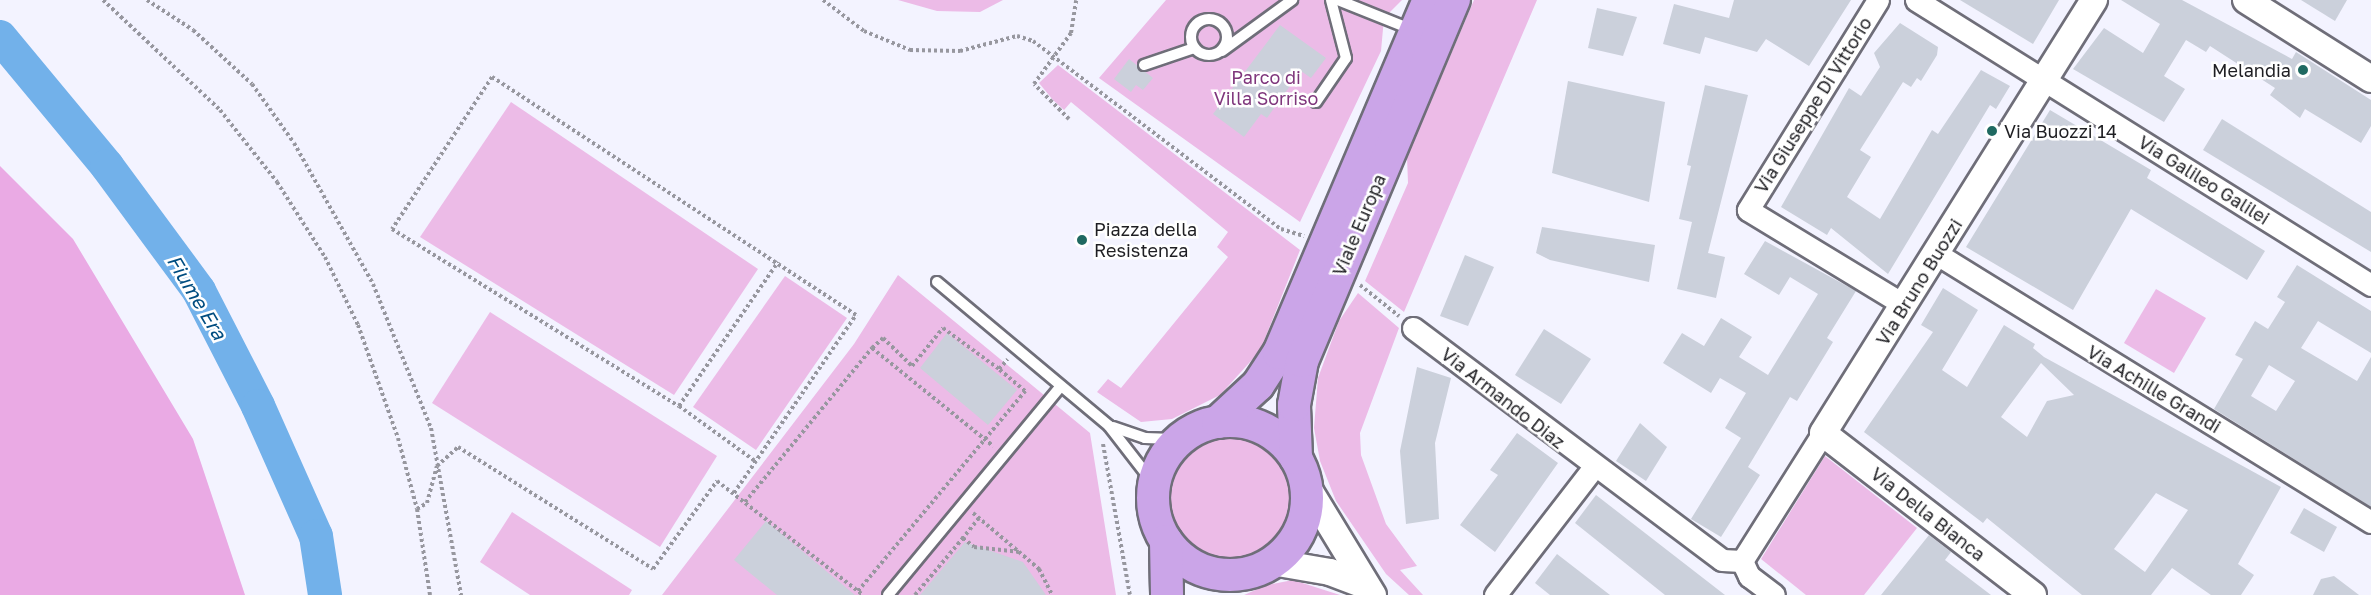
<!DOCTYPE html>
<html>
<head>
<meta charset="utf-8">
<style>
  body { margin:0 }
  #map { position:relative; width:2371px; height:595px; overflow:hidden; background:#f3f3ff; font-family:"Golos Text",sans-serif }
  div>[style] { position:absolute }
  .green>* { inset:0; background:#ecbbe7 }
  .round { border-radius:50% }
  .forest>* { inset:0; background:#eaaae4 }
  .river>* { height:34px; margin:-17px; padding:0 17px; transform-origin:17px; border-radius:17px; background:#72b1ea }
  .building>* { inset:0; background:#cbd0db }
  .path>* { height:4px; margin-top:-2px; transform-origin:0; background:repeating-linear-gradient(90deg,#97979f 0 3px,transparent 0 6px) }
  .roads { filter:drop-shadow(2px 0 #6f6e79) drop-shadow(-2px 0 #6f6e79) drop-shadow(0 2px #6f6e79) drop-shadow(0 -2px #6f6e79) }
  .service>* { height:10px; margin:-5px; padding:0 5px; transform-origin:5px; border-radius:5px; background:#fff }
  .service>.ring { margin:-5px; padding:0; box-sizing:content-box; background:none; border:10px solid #fff; border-radius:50% }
  .minor>* { height:21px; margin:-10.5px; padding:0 10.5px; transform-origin:10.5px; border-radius:10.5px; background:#fff }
  .tertiary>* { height:26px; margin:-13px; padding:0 13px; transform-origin:13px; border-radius:13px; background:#fff }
  .primary>* { height:32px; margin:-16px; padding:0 16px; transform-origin:16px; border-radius:16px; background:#cba5e8 }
  .primary>.ring { margin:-16px; padding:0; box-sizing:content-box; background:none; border:32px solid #cba5e8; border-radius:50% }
  .dots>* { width:16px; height:16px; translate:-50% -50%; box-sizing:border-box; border:3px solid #fff; border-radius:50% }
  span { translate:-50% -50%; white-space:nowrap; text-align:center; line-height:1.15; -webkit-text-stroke:5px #fff; paint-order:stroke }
  .poi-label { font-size:18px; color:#1f1f23 }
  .right { translate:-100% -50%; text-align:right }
  .left { translate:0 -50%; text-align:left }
  .park-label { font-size:18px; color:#7f367c }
  .street-label { font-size:18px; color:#1f1f23 }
  .water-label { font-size:20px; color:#004d80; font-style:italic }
</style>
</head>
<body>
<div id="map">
  <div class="green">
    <i style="clip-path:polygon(898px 0,1003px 0,980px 12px,937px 11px)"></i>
    <i style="clip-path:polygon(1166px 0,1402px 0,1384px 18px,1381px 51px,1300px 222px,1099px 78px)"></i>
    <i style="clip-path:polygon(1474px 0,1537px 0,1404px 312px,1365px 281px,1408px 183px,1407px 157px)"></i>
    <i style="clip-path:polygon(1058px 65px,1300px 250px,1260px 351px,1220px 395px,1172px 419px,1141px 422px,1097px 392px,1108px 379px,1121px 388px,1228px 257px,1217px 247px,1228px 232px,1071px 102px,1064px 110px,1053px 100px,1039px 83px)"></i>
    <i style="clip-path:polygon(511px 102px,758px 269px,674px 395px,420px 237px)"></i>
    <i style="clip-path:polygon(898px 275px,1090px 433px,1116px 595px,662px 595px,854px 344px)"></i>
    <i style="clip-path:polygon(785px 276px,847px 318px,756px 450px,693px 407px)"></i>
    <i style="clip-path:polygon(2156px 289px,2206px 318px,2174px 373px,2124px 343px)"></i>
    <i style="clip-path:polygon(1358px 293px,1399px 328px,1360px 433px,1361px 455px,1386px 524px,1417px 566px,1400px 570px,1423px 595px,1409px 595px,1386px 574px,1336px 501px,1320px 461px,1314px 428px,1318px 378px,1339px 321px)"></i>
    <i style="clip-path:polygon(490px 312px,717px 456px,660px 547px,432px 403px)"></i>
    <i class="round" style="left:1167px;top:433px;width:130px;height:130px"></i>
    <i style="clip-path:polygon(1825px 456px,1917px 528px,1864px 595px,1806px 595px,1761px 559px)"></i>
    <i style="clip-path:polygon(512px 512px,632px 590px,629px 595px,530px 595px,480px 562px)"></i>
    <i style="clip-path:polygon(1293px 580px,1340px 595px,1244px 595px,1267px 585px)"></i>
  </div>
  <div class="forest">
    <i style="clip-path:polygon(0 166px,73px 239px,193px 439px,245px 595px,0 595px)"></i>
  </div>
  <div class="river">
    <i style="left:0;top:37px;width:168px;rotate:50.3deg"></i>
    <i style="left:107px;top:166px;width:155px;rotate:53.6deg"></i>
    <i style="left:199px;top:291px;width:129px;rotate:62.8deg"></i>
    <i style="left:258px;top:406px;width:142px;rotate:66deg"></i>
    <i style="left:316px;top:536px;width:60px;rotate:81.3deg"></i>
  </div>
  <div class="building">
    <i style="clip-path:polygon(1734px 0,1851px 0,1809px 66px,1766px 39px,1757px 52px,1705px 37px,1700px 54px,1663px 44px,1674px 4px,1729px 18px)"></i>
    <i style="clip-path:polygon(1960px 0,2059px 0,2033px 44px)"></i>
    <i style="clip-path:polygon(2121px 0,2182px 0,2292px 59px,2296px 52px,2371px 100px,2371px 126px,2361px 143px,2305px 109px,2300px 118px,2270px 95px,2275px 88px,2210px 46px,2206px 52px,2186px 40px,2164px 76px,2185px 89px,2164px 122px,2073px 69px,2104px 28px,2143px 53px,2160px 24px)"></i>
    <i style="clip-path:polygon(2301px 0,2347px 0,2335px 21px)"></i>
    <i style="clip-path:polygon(1597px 8px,1637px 17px,1623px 56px,1588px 48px)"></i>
    <i style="clip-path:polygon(1900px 23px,1938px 47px,1937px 55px,1921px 81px,1917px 78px,1911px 87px,1903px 82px,1860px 150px,1871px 157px,1847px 197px,1880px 219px,1932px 130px,1938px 134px,1981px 70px,2010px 86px,1996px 109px,1990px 105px,1888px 274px,1831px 228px,1827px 235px,1781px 207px,1849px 88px,1861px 96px,1880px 67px,1874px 53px)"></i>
    <i style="clip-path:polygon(1280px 25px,1326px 58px,1311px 78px,1301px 71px,1267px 118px,1261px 114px,1244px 137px,1213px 114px)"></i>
    <i style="clip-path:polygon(1129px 59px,1153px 78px,1143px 90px,1136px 85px,1131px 92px,1114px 79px)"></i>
    <i style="clip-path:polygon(1568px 81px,1665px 102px,1649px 202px,1552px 173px)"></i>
    <i style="clip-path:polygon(1705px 85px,1748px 95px,1708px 253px,1725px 257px,1716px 298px,1677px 289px,1692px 222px,1679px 219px,1691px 166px,1687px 165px)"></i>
    <i style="clip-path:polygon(2050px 110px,2151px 170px,2147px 178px,2265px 251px,2247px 280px,2131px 209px,2073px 310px,1966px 247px)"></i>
    <i style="clip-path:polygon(2222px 119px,2371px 212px,2371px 252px,2203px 150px)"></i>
    <i style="clip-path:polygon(1542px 227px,1655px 245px,1649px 282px,1550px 260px,1536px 253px)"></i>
    <i style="clip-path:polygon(1765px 241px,1856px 291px,1827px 338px,1833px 342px,1797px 401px,1790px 397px,1748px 467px,1760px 475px,1721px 537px,1691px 519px,1741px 438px,1725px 428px,1746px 393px,1720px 378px,1711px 393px,1663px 363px,1682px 333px,1704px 346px,1721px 318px,1752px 337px,1739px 357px,1768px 375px,1818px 294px,1790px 277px,1779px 295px,1744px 274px)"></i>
    <i style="clip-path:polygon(1465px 255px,1494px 267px,1468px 326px,1440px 316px)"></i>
    <i style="clip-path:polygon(evenodd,2297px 265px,2371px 311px,2371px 353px,2318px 321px,2301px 348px,2357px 381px,2371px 357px,2371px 507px,2214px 409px,2243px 359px,2235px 355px,2255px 321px,2268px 329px,2285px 302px,2277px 297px,2297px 265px,2269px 365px,2295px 381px,2276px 411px,2251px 396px,2269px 365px)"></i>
    <i style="clip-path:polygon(evenodd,1943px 288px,1978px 310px,1942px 370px,1967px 387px,2004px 325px,2035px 344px,2033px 348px,2044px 357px,2281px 487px,2238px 564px,2254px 575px,2241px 595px,2211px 595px,2172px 568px,2151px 595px,2082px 595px,1987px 518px,1983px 523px,1864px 432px,1933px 332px,1921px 325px,1943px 288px,2041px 363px,2074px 395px,2047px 401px,2027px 437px,2001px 417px,2041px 363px,1943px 288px,2156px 493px,2188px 510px,2145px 572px,2114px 549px,2156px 493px)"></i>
    <i style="clip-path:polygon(1544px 329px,1591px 359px,1561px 404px,1515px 375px)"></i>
    <i style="clip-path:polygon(947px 333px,1017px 390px,988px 425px,920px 368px)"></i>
    <i style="clip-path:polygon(1417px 367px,1451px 378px,1435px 443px,1439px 519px,1406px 524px,1400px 451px)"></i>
    <i style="clip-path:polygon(1640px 423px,1667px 447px,1646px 481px,1616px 461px)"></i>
    <i style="clip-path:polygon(1517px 433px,1558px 463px,1495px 552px,1460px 525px,1498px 475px,1490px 470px)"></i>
    <i style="clip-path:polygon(1596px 495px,1725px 595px,1665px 595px,1575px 523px)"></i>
    <i style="clip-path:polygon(2304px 508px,2337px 527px,2324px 552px,2290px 533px)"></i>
    <i style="clip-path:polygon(766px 521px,855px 595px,777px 595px,734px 560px)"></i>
    <i style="clip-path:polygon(1929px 535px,1951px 552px,1945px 560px,1991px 595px,1881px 595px)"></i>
    <i style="clip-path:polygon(965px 542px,1023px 562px,1046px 595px,920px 595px)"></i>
    <i style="clip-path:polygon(1557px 554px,1610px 595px,1550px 595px,1535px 583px)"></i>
    <i style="clip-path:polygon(2334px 576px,2359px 595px,2313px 595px,2321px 579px)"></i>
  </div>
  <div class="path">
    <i style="left:103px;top:0;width:161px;rotate:43.2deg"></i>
    <i style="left:220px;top:110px;width:92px;rotate:51.6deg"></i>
    <i style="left:277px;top:182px;width:89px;rotate:57.4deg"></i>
    <i style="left:325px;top:257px;width:76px;rotate:64.1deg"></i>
    <i style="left:358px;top:325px;width:120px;rotate:70.5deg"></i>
    <i style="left:398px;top:438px;width:73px;rotate:75deg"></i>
    <i style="left:417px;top:509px;width:87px;rotate:81.4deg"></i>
    <i style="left:147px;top:0;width:55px;rotate:33.1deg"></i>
    <i style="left:193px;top:30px;width:80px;rotate:42.5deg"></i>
    <i style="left:252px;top:84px;width:72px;rotate:54.6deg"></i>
    <i style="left:294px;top:143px;width:162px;rotate:60.7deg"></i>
    <i style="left:373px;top:284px;width:155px;rotate:68.1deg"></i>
    <i style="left:431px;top:428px;width:170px;rotate:79.8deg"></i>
    <i style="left:823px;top:0;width:51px;rotate:37.1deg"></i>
    <i style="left:864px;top:31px;width:50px;rotate:22.4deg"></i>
    <i style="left:910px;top:50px;width:50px;rotate:1.1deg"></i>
    <i style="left:960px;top:51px;width:59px;rotate:-14.7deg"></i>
    <i style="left:1017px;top:36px;width:17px;rotate:17deg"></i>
    <i style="left:1033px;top:41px;width:311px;rotate:37.2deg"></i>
    <i style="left:1281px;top:229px;width:24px;rotate:17deg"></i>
    <i style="left:1069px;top:119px;width:49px;rotate:-135deg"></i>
    <i style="left:1034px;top:84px;width:63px;rotate:-54deg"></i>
    <i style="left:1071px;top:33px;width:33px;rotate:-81deg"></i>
    <i style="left:1360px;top:285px;width:50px;rotate:38.5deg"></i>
    <i style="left:872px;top:348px;width:15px;rotate:-42deg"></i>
    <i style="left:883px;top:338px;width:40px;rotate:44deg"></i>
    <i style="left:912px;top:366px;width:49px;rotate:-50.8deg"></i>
    <i style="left:943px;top:328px;width:69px;rotate:36.2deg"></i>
    <i style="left:999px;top:369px;width:13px;rotate:-48deg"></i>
    <i style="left:679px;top:406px;width:175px;rotate:-55.5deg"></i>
    <i style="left:1103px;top:444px;width:153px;rotate:79.9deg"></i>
    <i style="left:734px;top:493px;width:216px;rotate:-55.6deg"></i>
    <i style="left:856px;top:315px;width:435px;rotate:-146.8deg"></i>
    <i style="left:492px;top:77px;width:182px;rotate:123.3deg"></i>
    <i style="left:392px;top:229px;width:337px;rotate:31.7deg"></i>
    <i style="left:679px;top:406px;width:94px;rotate:35.9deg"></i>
    <i style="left:745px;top:502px;width:200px;rotate:-50.5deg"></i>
    <i style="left:872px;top:348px;width:156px;rotate:39deg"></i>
    <i style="left:417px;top:509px;width:12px;rotate:-31deg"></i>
    <i style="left:427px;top:503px;width:38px;rotate:-75deg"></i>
    <i style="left:437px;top:466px;width:28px;rotate:-42deg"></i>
    <i style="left:458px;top:447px;width:230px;rotate:32deg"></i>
    <i style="left:653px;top:569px;width:109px;rotate:-54deg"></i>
    <i style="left:717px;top:481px;width:185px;rotate:38deg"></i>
    <i style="left:973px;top:513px;width:87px;rotate:40.3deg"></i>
    <i style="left:1039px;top:569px;width:29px;rotate:63deg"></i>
    <i style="left:979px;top:518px;width:26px;rotate:129deg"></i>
    <i style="left:963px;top:538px;width:14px;rotate:39deg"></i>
    <i style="left:974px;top:547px;width:45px;rotate:6.3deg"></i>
    <i style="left:858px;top:591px;width:261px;rotate:-50.1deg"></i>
    <i style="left:1025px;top:391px;width:34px;rotate:-140deg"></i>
    <i style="left:915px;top:595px;width:75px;rotate:-49.9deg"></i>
  </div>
  <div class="roads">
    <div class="service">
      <i style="left:1338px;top:0;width:81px;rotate:21.8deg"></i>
      <i class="ring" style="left:1191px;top:19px;width:26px;height:26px"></i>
      <i style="left:1222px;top:51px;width:87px;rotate:-36.1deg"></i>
      <i style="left:1144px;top:65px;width:53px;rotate:-18.8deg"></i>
      <i style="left:1316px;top:102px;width:53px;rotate:-55.7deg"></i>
      <i style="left:1346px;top:58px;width:60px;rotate:-104.5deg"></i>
      <i style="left:937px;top:282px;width:224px;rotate:39.9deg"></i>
      <i style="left:1109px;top:426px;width:73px;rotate:52.2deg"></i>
      <i style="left:1113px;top:427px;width:34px;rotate:19deg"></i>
      <i style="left:1145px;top:438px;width:35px;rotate:2deg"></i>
      <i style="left:888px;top:595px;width:271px;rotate:-50.4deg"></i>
    </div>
    <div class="minor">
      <i style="left:1878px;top:0;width:247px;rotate:121.8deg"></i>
      <i style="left:1748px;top:210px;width:183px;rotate:31.3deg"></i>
      <i style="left:1916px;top:0;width:537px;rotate:32.06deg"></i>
      <i style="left:1937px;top:254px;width:510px;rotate:31.7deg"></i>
      <i style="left:1413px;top:328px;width:386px;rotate:36.9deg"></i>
      <i style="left:1722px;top:560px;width:20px;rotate:3deg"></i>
      <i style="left:1742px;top:561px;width:151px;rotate:-57.7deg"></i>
      <i style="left:1742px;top:561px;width:17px;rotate:65deg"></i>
      <i style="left:1749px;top:576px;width:31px;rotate:37deg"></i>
      <i style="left:1495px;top:595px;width:160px;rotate:-52.3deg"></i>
    </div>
    <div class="tertiary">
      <i style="left:2246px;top:0;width:148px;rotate:32.3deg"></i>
      <i style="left:1306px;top:485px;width:129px;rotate:58.7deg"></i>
      <i style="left:1272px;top:562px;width:59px;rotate:9.8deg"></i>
      <i style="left:1330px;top:572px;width:34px;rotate:21deg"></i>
      <i style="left:2033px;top:595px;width:265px;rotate:-142.4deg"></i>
      <i style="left:1823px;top:433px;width:511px;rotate:-57.96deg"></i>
    </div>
    <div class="primary">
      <i class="ring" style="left:1153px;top:421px;width:122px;height:122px"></i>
      <i style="left:1218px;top:422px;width:54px;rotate:-42.8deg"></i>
      <i style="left:1258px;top:385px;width:38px;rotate:-57deg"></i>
      <i style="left:1279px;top:353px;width:384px;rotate:-67deg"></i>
      <i style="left:1296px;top:458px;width:53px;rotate:-92.2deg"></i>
      <i style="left:1294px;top:405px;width:45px;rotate:-79.7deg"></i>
      <i style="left:1302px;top:361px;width:392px;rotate:-67.2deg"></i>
      <i style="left:1166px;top:541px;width:54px;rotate:88.9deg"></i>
    </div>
  </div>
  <div class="dots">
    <i style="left:2303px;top:70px;background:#1f6961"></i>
    <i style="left:1992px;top:131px;background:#1f6961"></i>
    <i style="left:1082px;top:240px;background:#1f6961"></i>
  </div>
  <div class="poi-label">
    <span class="right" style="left:2291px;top:70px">Melandia</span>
    <span class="left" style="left:2004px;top:131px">Via Buozzi 14</span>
    <span class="left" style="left:1094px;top:240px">Piazza della<br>Resistenza</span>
  </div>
  <div class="park-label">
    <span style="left:1266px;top:88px">Parco di<br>Villa Sorriso</span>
  </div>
  <div class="street-label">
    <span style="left:1813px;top:105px;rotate:-58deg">Via Giuseppe Di Vittorio</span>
    <span style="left:2204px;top:180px;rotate:32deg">Via Galileo Galilei</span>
    <span style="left:1359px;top:225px;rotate:-67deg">Viale Europa</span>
    <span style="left:1919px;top:282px;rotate:-58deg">Via Bruno Buozzi</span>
    <span style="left:2154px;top:389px;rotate:31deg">Via Achille Grandi</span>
    <span style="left:1503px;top:398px;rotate:38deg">Via Armando Diaz</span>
    <span style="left:1928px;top:514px;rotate:38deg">Via Della Bianca</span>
  </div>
  <div class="water-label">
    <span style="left:197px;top:297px;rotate:59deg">Fiume Era</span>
  </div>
</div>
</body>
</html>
